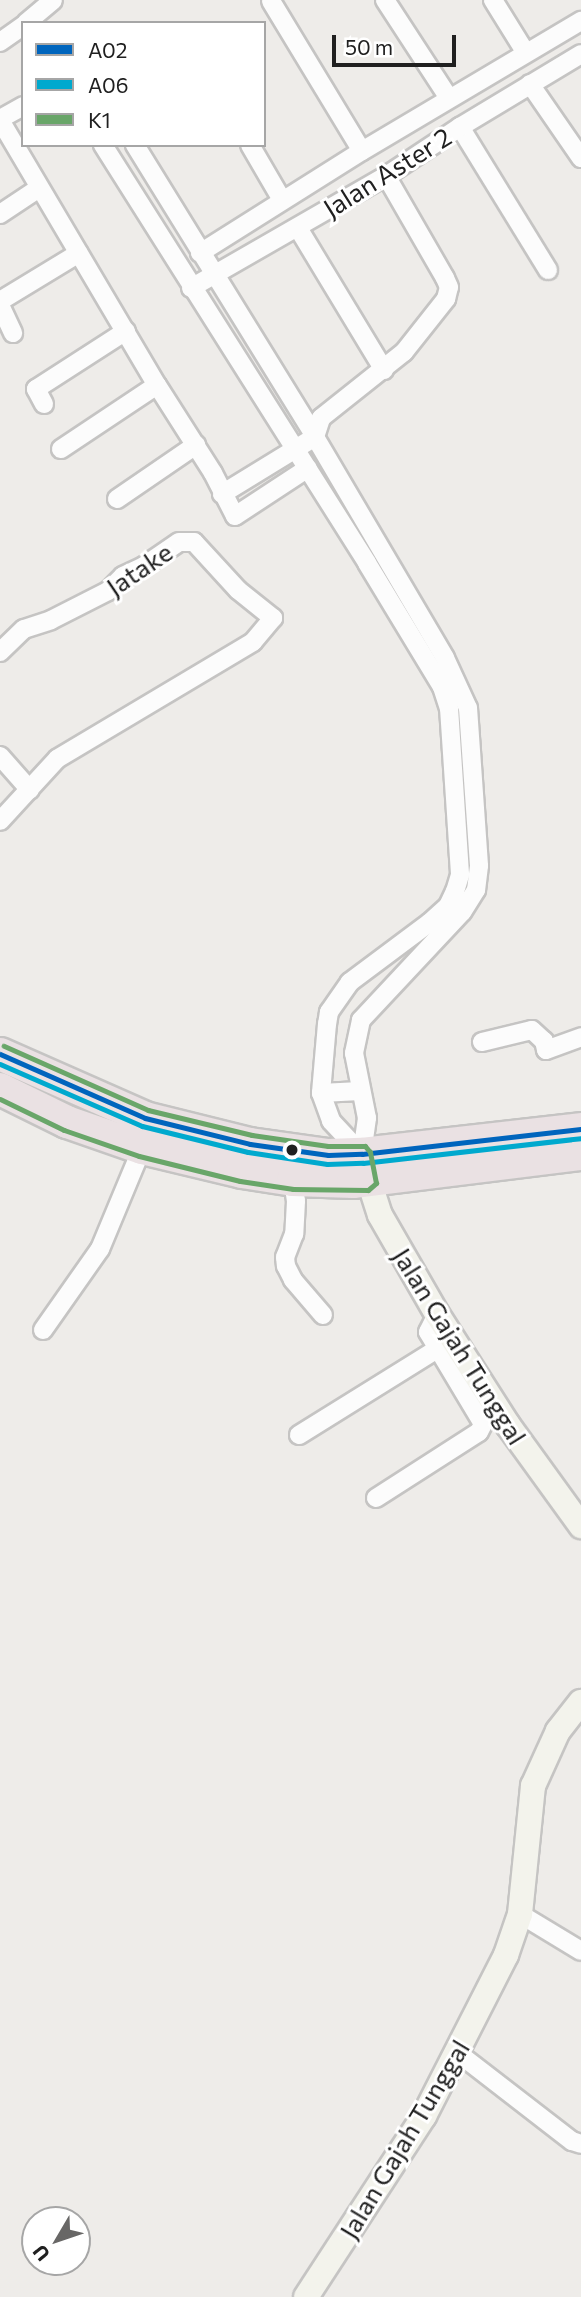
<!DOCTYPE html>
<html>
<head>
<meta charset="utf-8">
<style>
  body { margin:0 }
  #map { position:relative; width:581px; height:2297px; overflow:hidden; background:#eeece9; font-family:Commissioner,sans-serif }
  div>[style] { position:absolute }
  .roads { filter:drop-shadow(2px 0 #c5c4c3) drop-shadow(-2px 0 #c5c4c3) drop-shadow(0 2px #c5c4c3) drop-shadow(0 -2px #c5c4c3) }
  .street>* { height:18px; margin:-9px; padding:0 9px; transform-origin:9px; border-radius:9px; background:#fcfcfc }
  .secondary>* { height:24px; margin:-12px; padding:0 12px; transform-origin:12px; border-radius:12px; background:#f3f3ec }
  .highway>* { height:32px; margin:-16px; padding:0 16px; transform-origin:16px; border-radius:16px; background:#eae1e3 }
  .bus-1>* { height:5px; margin:-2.5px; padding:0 2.5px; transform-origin:2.5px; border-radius:2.5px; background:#0065bd }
  .bus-2>* { height:5px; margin:-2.5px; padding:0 2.5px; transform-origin:2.5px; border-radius:2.5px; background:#00a9ce }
  .bus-3>* { height:5px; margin:-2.5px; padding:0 2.5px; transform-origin:2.5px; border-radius:2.5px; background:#69a669 }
  .dots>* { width:19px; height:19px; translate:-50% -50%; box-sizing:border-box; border:4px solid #fff; border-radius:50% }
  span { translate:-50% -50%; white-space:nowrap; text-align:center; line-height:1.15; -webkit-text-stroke:6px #fff; paint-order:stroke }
  .street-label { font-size:26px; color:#202020 }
  .legend { position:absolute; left:21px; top:21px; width:245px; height:126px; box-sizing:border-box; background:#fff; border:2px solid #a6a6a6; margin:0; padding:9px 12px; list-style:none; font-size:21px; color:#202020 }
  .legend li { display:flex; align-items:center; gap:14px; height:35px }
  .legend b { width:35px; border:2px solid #a6a6a6 }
  .north { position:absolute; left:21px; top:2206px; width:70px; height:70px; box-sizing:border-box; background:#fff; border:2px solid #a6a6a6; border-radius:50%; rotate:231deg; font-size:19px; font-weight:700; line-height:28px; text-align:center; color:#202020 }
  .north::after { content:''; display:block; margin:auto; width:24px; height:32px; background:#686766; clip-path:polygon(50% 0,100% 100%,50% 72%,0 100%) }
  .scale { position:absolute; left:332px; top:35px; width:124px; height:32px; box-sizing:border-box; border:4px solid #202020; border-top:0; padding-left:9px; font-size:21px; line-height:24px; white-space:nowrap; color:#202020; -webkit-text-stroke:5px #fff; paint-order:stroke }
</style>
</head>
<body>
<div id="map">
  <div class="roads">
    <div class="street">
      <i style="left:385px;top:0;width:117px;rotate:56.9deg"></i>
      <i style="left:493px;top:0;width:62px;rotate:58.1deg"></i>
      <i style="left:271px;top:1px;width:175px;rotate:58.8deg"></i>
      <i style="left:26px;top:23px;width:35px;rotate:-40deg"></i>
      <i style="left:0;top:42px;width:28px;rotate:-35deg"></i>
      <i style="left:530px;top:84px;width:90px;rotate:55.4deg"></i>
      <i style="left:0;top:119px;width:26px;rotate:-29deg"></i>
      <i style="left:0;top:120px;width:308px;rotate:59.4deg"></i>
      <i style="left:157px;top:385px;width:104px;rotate:57.5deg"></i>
      <i style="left:213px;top:473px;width:48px;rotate:62.9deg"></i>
      <i style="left:235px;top:516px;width:87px;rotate:-33.3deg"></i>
      <i style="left:460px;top:127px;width:168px;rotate:58.4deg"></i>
      <i style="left:103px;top:145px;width:494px;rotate:57.7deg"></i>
      <i style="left:367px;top:563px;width:145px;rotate:58.8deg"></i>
      <i style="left:442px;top:687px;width:22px;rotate:72deg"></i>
      <i style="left:449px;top:708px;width:167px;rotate:86.2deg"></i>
      <i style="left:460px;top:875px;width:17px;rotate:107deg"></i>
      <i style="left:455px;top:891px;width:17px;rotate:115deg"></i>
      <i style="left:448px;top:906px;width:25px;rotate:138deg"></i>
      <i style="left:429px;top:923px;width:99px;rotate:143.2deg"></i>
      <i style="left:350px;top:982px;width:37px;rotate:125deg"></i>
      <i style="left:329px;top:1012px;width:12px;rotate:99deg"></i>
      <i style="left:327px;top:1024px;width:69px;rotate:95deg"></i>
      <i style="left:321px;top:1093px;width:30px;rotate:70deg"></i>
      <i style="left:331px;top:1121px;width:45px;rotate:46.8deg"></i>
      <i style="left:135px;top:145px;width:343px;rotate:58.3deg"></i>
      <i style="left:315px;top:437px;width:256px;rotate:59.5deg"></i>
      <i style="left:445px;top:658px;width:55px;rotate:65.3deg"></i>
      <i style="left:468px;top:708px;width:158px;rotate:86deg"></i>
      <i style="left:479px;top:866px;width:24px;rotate:97deg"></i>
      <i style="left:476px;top:890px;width:26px;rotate:122deg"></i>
      <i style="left:462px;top:912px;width:148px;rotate:133.1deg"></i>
      <i style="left:361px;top:1020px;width:34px;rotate:102deg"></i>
      <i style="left:354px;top:1053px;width:66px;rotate:78.7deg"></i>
      <i style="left:367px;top:1118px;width:36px;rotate:98deg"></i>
      <i style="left:250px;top:145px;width:64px;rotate:59.8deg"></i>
      <i style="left:0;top:214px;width:47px;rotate:-33.7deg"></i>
      <i style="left:298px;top:228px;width:166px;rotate:58.8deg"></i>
      <i style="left:200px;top:253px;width:191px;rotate:-32.2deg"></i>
      <i style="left:362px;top:151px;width:255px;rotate:-30.7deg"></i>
      <i style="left:191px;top:288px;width:225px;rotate:-29.9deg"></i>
      <i style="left:386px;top:176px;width:89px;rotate:-33.5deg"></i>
      <i style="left:460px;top:127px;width:141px;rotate:-31.1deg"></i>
      <i style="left:0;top:301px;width:92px;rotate:-31.3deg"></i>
      <i style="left:0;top:305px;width:31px;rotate:65deg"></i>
      <i style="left:44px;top:404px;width:17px;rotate:-118deg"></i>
      <i style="left:36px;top:389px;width:107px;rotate:-32.8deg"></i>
      <i style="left:61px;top:449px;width:115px;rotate:-33.7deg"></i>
      <i style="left:222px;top:494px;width:109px;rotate:-31.5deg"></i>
      <i style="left:315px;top:437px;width:20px;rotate:-72deg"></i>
      <i style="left:321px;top:418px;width:106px;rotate:-38.5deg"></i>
      <i style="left:404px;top:352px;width:68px;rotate:-51.6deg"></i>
      <i style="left:446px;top:299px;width:12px;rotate:-76deg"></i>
      <i style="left:449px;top:287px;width:10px;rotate:-114deg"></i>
      <i style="left:445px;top:278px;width:118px;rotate:-120deg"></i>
      <i style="left:117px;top:499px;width:96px;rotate:-34.4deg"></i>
      <i style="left:0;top:652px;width:33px;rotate:-44deg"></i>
      <i style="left:24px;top:629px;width:28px;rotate:-18deg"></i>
      <i style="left:51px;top:620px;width:64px;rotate:-27deg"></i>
      <i style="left:108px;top:591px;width:21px;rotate:-45deg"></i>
      <i style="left:123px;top:576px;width:23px;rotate:-25deg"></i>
      <i style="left:144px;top:566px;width:42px;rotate:-34.4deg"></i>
      <i style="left:179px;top:542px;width:15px"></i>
      <i style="left:194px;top:542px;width:65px;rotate:47.5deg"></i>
      <i style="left:238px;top:590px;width:45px;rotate:38.7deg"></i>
      <i style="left:273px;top:618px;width:31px;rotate:130deg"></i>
      <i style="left:253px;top:642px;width:228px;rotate:149.2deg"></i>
      <i style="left:57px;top:759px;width:84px;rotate:132.6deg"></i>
      <i style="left:0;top:756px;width:45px;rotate:48.6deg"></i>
      <i style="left:482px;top:1042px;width:51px;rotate:-13.5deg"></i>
      <i style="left:532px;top:1030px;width:16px;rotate:43deg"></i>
      <i style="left:544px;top:1041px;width:9px;rotate:77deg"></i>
      <i style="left:546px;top:1050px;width:37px;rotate:-20deg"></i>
      <i style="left:321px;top:1093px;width:39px;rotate:-3deg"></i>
      <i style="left:293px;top:1180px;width:21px;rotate:82deg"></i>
      <i style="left:296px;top:1201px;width:33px;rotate:93deg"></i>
      <i style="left:294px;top:1234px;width:25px;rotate:111deg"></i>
      <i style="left:285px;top:1257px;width:9px;rotate:84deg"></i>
      <i style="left:286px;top:1266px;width:16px;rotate:63deg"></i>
      <i style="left:293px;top:1280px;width:46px;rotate:49.4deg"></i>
      <i style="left:43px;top:1330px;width:99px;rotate:-54.9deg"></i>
      <i style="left:100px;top:1249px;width:109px;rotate:-67.4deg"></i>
      <i style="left:299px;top:1435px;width:163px;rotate:-31.9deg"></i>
      <i style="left:376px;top:1498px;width:122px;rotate:-32.7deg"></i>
      <i style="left:479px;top:1432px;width:9px;rotate:-63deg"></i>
      <i style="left:483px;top:1424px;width:107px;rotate:-120.9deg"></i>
      <i style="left:428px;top:1332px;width:20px;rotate:-63deg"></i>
      <i style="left:520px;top:1914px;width:71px;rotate:31.2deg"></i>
      <i style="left:458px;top:2053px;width:144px;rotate:37.7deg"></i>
      <i style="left:572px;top:2141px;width:9px;rotate:18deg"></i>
    </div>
    <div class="secondary">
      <i style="left:364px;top:1165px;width:52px;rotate:72.3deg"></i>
      <i style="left:380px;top:1215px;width:114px;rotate:60.1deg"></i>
      <i style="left:437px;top:1314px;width:132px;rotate:57.4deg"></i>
      <i style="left:508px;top:1425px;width:125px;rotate:54.1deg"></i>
      <i style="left:306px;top:2297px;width:216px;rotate:-56.9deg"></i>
      <i style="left:424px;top:2116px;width:181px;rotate:-63deg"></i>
      <i style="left:506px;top:1955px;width:43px;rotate:-71.1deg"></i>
      <i style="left:520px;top:1914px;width:129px;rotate:-84.2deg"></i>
      <i style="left:533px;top:1786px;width:60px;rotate:-65.6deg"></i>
      <i style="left:558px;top:1731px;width:37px;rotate:-52deg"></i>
    </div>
    <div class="highway">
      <i style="left:0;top:1054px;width:158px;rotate:23.8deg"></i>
      <i style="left:145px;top:1118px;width:108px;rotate:13.9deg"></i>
      <i style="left:250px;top:1144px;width:79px;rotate:8deg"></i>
      <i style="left:328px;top:1155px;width:34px;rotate:-2deg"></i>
      <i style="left:362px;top:1154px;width:220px;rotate:-6.5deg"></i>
      <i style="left:0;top:1089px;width:75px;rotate:26.2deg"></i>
      <i style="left:67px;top:1122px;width:79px;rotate:19.1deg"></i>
      <i style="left:142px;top:1148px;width:103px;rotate:13.5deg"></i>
      <i style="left:242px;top:1172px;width:52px;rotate:8.9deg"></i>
      <i style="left:293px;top:1180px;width:60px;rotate:1.9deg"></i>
      <i style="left:353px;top:1182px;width:230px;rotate:-7deg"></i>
    </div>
  </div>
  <div class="bus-1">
    <i style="left:0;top:1054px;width:158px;rotate:23.8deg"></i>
    <i style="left:145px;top:1118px;width:108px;rotate:13.9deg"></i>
    <i style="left:250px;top:1144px;width:79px;rotate:8deg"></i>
    <i style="left:328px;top:1155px;width:34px;rotate:-2deg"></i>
    <i style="left:362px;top:1154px;width:220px;rotate:-6.5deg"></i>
  </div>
  <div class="bus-2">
    <i style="left:0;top:1064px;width:155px;rotate:23.6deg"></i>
    <i style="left:142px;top:1126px;width:109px;rotate:13.8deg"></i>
    <i style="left:248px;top:1152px;width:80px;rotate:8.6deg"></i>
    <i style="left:327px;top:1164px;width:36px;rotate:-2deg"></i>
    <i style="left:363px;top:1163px;width:219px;rotate:-6.5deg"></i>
  </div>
  <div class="bus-3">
    <i style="left:0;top:1099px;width:71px;rotate:25.8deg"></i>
    <i style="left:64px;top:1130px;width:79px;rotate:19.1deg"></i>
    <i style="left:139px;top:1156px;width:104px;rotate:13.9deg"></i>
    <i style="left:240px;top:1181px;width:54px;rotate:8.6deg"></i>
    <i style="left:293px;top:1189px;width:75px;rotate:0.8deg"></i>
    <i style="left:368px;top:1190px;width:11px;rotate:-41deg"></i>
    <i style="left:376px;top:1183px;width:32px;rotate:-101deg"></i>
    <i style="left:370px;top:1152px;width:8px;rotate:-130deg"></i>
    <i style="left:365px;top:1146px;width:37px;rotate:180deg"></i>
    <i style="left:328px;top:1146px;width:77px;rotate:-171.8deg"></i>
    <i style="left:252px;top:1135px;width:107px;rotate:-166.5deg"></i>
    <i style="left:148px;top:1110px;width:158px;rotate:-156deg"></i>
  </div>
  <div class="dots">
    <i style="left:292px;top:1150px;background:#202020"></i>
  </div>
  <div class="street-label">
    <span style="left:387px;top:172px;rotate:-32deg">Jalan Aster 2</span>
    <span style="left:139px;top:569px;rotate:-34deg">Jatake</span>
    <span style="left:460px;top:1346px;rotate:58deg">Jalan Gajah Tunggal</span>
    <span style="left:404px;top:2139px;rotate:-59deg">Jalan Gajah Tunggal</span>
  </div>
  <ul class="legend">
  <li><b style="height:9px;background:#0065bd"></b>A02</li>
  <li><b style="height:9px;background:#00a9ce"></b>A06</li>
  <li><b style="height:9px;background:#69a669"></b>K1</li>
  </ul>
  <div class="north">U</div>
  <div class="scale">50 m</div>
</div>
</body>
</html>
